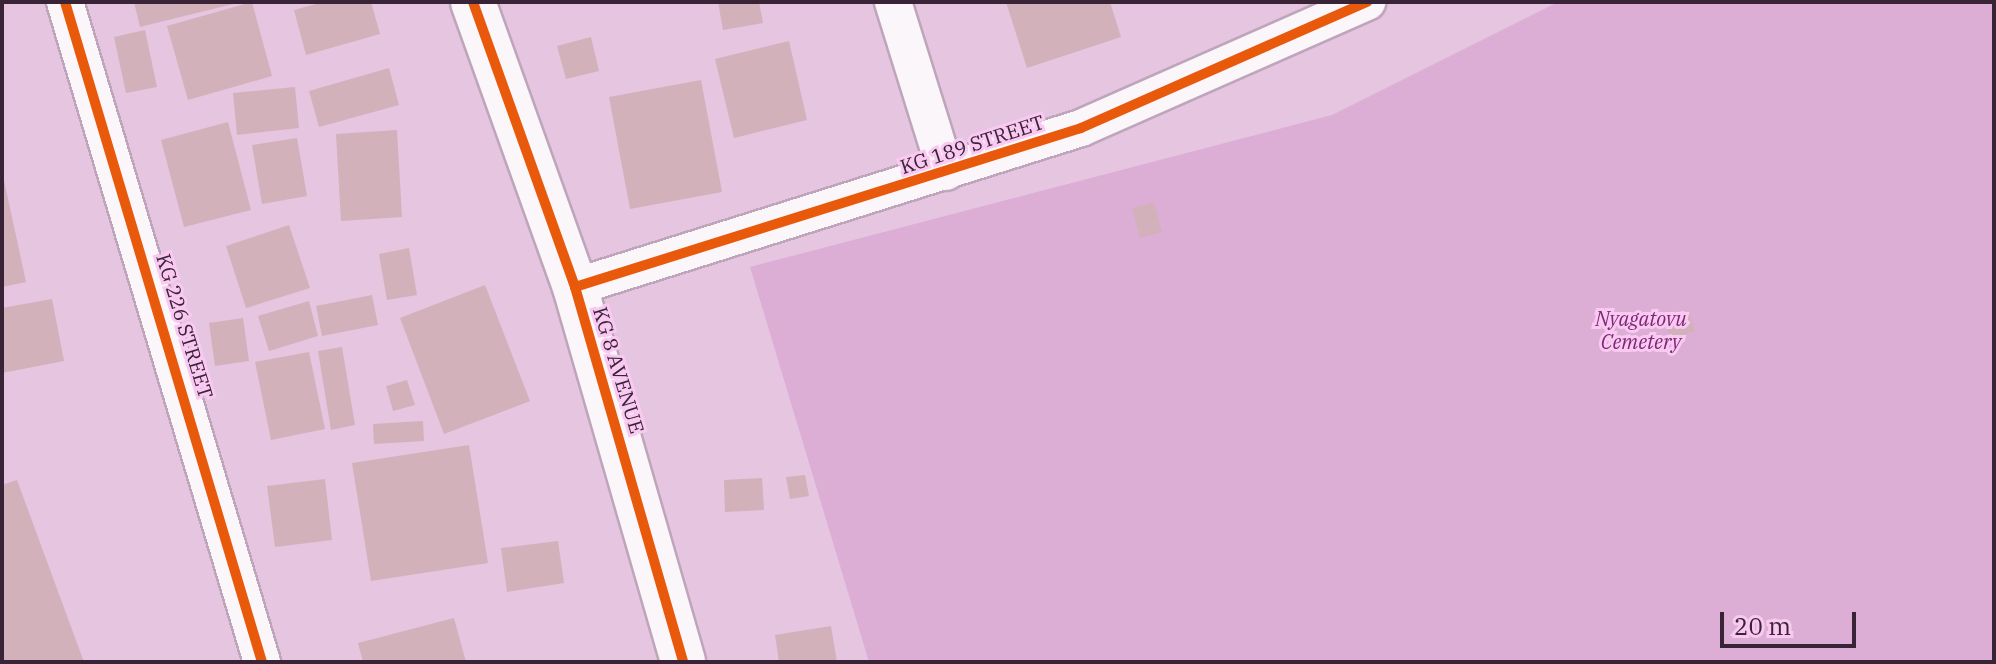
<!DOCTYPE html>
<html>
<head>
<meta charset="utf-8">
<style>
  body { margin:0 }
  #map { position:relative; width:1996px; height:664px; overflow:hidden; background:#e5c5e0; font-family:"IBM Plex Serif",serif }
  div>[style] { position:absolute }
  .green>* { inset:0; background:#dcaed5 }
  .building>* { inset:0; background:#d2b1ba }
  .roads { filter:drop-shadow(2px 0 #bea5ba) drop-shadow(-2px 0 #bea5ba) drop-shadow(0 2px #bea5ba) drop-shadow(0 -2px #bea5ba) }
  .street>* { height:36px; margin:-18px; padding:0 18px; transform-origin:18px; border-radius:18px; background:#fbf6fa }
  .secondary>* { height:44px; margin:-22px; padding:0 22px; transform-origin:22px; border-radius:22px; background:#fbf6fa }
  .cycleway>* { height:10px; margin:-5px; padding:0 5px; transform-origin:5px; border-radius:5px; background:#e8590c }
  span { translate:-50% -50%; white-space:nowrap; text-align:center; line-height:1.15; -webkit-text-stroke:6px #f9c9f1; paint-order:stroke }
  .street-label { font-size:20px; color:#392336 }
  .park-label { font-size:20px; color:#7c2874; font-style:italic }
  .frame { position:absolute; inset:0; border:4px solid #392336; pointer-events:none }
  .scale { position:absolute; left:1720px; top:612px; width:136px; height:36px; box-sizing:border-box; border:4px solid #392336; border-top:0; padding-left:10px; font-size:24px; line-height:28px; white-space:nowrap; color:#392336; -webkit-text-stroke:6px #f9c9f1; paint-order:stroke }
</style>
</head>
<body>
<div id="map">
  <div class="green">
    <i style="clip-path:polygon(1558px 2px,1994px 2px,1994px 662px,869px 662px,750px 267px,1332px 115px)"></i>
  </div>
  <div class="building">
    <i style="clip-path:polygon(134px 2px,237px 2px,237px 3px,140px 27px)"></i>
    <i style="clip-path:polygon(252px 2px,272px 76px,188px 100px,167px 26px)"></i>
    <i style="clip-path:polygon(323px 2px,371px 2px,380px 34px,306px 55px,294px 10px)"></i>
    <i style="clip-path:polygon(718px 2px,759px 2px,763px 23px,723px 30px)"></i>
    <i style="clip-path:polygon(1006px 2px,1110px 2px,1121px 37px,1027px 68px)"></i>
    <i style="clip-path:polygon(145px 30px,157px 87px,126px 93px,114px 37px)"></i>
    <i style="clip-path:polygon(591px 37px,599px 71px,566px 79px,557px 46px)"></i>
    <i style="clip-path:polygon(789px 41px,807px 120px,734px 138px,715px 59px)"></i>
    <i style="clip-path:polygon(389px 68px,399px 105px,319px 127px,309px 91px)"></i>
    <i style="clip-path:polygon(701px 80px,722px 192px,630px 209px,609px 97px)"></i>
    <i style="clip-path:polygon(295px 87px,299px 128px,237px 135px,233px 93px)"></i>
    <i style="clip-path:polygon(228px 122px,251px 210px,184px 227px,161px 140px)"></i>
    <i style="clip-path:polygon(397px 130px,402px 217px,341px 221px,336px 134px)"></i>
    <i style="clip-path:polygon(297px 138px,307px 196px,262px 204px,252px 145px)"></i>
    <i style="clip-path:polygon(2px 171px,26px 282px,2px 287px)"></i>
    <i style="clip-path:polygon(1154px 202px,1162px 232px,1140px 238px,1132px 208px)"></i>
    <i style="clip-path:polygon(289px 225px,310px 288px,246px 308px,226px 246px)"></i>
    <i style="clip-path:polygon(409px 248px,417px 295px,387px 300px,379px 254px)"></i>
    <i style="clip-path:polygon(485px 285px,530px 401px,444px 434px,400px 318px)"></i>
    <i style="clip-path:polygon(372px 295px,378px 325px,322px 336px,316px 306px)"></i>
    <i style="clip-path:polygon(52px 299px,64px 361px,2px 373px,2px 308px)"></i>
    <i style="clip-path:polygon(309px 301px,318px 336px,269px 351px,258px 316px)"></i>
    <i style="clip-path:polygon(1689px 313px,1695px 331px,1670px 339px,1665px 321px)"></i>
    <i style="clip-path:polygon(243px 318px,249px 361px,215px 366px,209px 323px)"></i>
    <i style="clip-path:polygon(342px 347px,355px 425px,331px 430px,318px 351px)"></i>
    <i style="clip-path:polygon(309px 352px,325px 429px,271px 440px,255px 362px)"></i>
    <i style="clip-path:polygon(407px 380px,415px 405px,393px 411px,386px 386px)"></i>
    <i style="clip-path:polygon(423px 421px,424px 441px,374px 444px,373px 424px)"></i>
    <i style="clip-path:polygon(469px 445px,488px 563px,371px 581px,352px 463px)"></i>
    <i style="clip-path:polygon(805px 475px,809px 496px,790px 499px,786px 477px)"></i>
    <i style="clip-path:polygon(762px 478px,764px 510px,725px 512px,724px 480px)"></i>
    <i style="clip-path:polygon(325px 479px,332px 540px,275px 547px,267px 486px)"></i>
    <i style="clip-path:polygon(17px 480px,84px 662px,2px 662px,2px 485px)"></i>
    <i style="clip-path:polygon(558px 541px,564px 583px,507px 592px,501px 548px)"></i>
    <i style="clip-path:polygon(454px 618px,466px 662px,363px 662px,358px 643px)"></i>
    <i style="clip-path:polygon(831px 626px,837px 662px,779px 662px,775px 635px)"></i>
  </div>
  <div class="roads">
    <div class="street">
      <i style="left:65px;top:2px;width:689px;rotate:73.38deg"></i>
      <i style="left:893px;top:2px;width:178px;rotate:72.7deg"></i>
      <i style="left:575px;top:287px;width:530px;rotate:-17.44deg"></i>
      <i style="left:1081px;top:128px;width:313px;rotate:-23.8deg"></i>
    </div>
    <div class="secondary">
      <i style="left:473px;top:2px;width:303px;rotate:70.3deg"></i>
      <i style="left:575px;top:287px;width:390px;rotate:73.9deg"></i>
    </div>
  </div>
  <div class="cycleway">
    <i style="left:65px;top:2px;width:689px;rotate:73.38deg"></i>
    <i style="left:473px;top:2px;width:303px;rotate:70.3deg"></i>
    <i style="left:575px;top:287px;width:390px;rotate:73.9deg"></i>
    <i style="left:575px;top:287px;width:530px;rotate:-17.44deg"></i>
    <i style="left:1081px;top:128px;width:313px;rotate:-23.8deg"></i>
  </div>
  <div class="street-label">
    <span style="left:972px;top:144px;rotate:-18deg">KG 189 STREET</span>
    <span style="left:185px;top:326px;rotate:73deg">KG 226 STREET</span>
    <span style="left:619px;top:370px;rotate:73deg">KG 8 AVENUE</span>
  </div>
  <div class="park-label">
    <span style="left:1641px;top:330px">Nyagatovu<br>Cemetery</span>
  </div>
  <div class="frame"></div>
  <div class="scale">20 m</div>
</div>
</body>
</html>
